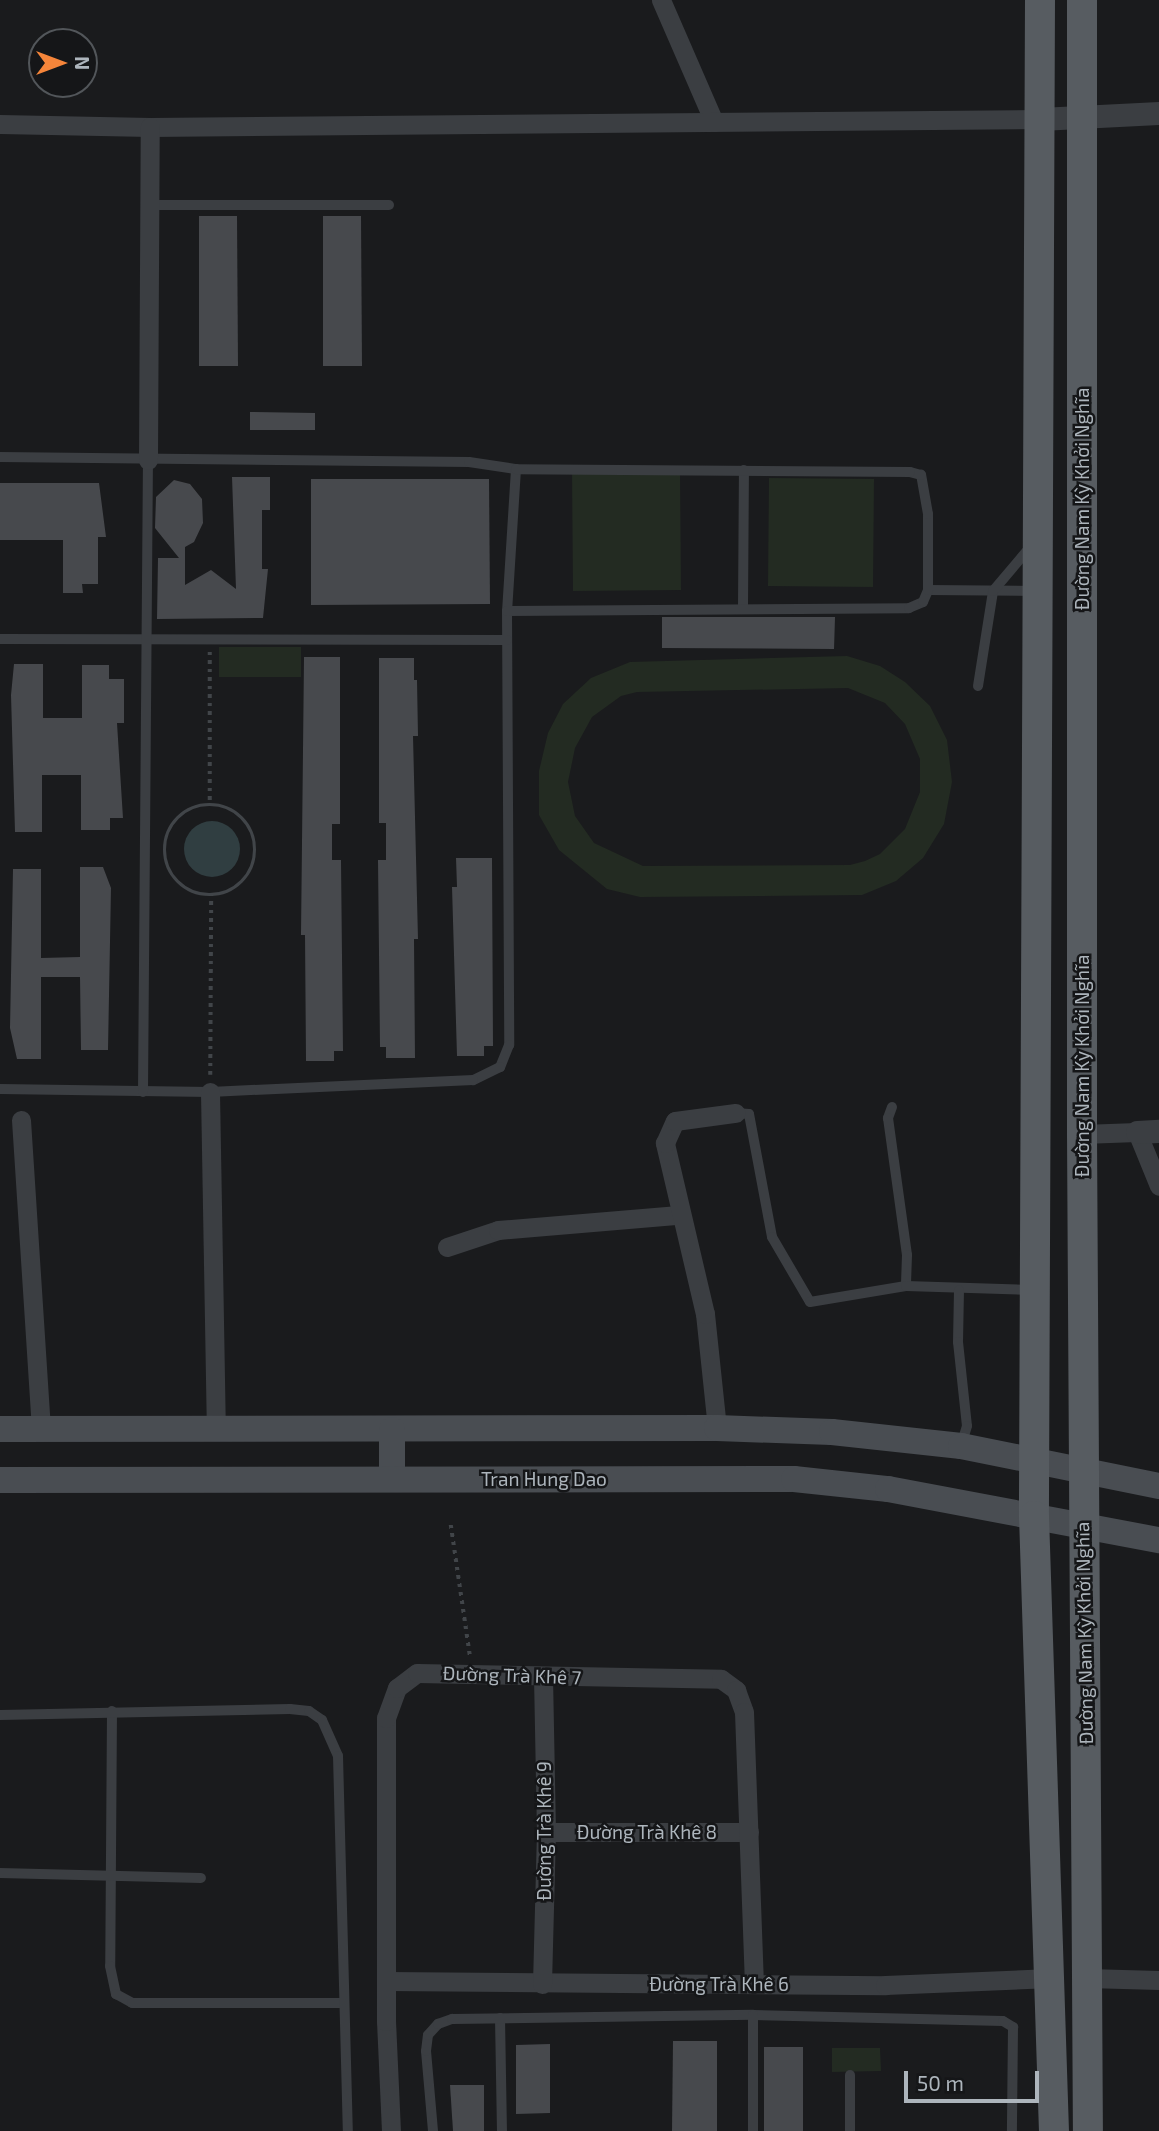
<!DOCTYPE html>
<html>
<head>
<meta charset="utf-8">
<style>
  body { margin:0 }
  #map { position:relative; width:1159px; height:2131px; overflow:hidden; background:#1a1b1d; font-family:"Exo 2",sans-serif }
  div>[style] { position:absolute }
  .green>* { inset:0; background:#232b22 }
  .water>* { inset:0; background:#303e41 }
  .round { border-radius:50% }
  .building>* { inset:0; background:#47494d }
  .path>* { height:3.5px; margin-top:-1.75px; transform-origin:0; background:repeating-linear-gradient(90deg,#414549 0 3.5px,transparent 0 8.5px) }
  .path>.ring { margin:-1.75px; padding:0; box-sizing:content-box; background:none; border:3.5px solid #414549; border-radius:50% }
  .service>* { height:10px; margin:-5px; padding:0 5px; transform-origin:5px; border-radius:5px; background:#3b3e42 }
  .minor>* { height:19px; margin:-9.5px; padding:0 9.5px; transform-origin:9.5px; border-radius:9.5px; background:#3b3e42 }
  .tertiary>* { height:23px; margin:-11.5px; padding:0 11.5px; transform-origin:11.5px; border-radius:11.5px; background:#3b3e42 }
  .secondary>* { height:26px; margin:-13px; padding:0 13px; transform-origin:13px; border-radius:13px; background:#494d52 }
  .primary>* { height:30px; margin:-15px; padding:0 15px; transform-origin:15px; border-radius:15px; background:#575c61 }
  span { translate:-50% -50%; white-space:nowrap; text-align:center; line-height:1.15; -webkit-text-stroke:5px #151618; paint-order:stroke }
  .street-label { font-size:19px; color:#adb5bc }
  .north { position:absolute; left:28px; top:28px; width:70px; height:70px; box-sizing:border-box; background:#151618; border:2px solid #52565a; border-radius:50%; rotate:90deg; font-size:19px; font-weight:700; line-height:28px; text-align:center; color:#adb5bc }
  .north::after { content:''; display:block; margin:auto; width:24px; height:32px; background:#f5853a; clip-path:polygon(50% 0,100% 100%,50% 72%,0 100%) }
  .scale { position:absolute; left:904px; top:2071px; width:135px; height:32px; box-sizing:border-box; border:4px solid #adb5bc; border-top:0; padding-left:9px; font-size:21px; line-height:24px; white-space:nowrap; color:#adb5bc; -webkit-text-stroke:5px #151618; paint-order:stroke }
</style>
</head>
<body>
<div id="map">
  <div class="green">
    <i style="clip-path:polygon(680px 470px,681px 590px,573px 591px,572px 471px)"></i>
    <i style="clip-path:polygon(769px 478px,874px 479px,873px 587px,768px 586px)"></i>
    <i style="clip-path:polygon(219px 647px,301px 647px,301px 677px,219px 677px)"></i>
    <i style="clip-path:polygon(evenodd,847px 656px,880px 666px,905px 682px,930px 706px,947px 740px,952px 782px,944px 824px,923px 858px,896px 881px,862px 895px,640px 897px,607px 889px,559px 850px,539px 815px,539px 771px,548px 733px,563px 704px,591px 678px,630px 662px,847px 656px,848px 688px,885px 703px,905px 724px,920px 759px,920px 792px,905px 829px,880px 854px,865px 861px,850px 865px,643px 866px,594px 843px,575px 816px,568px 782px,575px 748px,592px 717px,621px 696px,637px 692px,848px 688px)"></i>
    <i style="clip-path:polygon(832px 2048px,880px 2048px,881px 2071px,832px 2072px)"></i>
  </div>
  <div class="water">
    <i class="round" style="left:184px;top:821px;width:56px;height:56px"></i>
  </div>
  <div class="building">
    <i style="clip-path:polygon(199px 216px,237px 216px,238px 366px,199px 366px)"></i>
    <i style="clip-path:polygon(323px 216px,361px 216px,362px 366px,323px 366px)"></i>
    <i style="clip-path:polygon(250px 412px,315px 413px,315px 430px,250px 430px)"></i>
    <i style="clip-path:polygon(232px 477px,270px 477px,270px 510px,262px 510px,262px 569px,268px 569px,263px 618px,157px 619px,158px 558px,179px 558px,155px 528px,156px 497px,174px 480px,190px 484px,202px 499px,203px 523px,194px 542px,185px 547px,185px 585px,211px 570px,236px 589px)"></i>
    <i style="clip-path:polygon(311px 479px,489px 479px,490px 604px,311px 605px)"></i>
    <i style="clip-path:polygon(0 483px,99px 483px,106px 537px,98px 537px,98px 584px,82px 584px,83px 593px,63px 593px,63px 540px,0 540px)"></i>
    <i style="clip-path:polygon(662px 617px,835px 617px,834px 649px,662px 648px)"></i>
    <i style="clip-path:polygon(304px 657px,340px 657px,340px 824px,332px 824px,332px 860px,341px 860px,343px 1051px,334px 1051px,334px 1061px,306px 1061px,305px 935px,301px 935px)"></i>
    <i style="clip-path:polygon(379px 658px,414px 658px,414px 680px,417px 680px,418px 736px,413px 736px,418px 939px,414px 939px,415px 1058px,386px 1058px,386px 1047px,380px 1047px,378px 860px,386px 860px,386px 823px,379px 823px)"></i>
    <i style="clip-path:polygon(14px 664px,43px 664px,43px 718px,82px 718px,82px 665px,109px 665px,109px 679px,124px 679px,124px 723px,117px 723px,123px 818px,110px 818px,110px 830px,81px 830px,81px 775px,42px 775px,42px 832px,15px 832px,11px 695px)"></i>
    <i style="clip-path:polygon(456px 858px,492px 858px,493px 1046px,484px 1046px,484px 1056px,457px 1056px,452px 887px,457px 887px)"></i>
    <i style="clip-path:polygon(80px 867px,103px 867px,111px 888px,108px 1050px,81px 1050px,80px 977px,41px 977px,41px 1059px,17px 1059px,10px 1028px,13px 869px,41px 869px,41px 958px,80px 957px)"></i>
    <i style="clip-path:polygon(673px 2041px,717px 2041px,717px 2131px,672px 2131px)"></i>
    <i style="clip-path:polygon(550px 2044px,550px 2113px,516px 2114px,516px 2045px)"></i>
    <i style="clip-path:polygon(764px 2047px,803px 2047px,803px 2131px,764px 2131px)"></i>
    <i style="clip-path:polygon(450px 2085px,484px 2085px,484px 2131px,453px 2131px)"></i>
  </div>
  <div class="path">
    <i style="left:210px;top:652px;width:153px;rotate:90deg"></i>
    <i class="ring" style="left:165px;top:805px;width:86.5px;height:86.5px"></i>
    <i style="left:210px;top:1075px;width:180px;rotate:-89.7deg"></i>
    <i style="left:451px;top:1525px;width:132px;rotate:81.7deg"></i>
  </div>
  <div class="service">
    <i style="left:149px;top:205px;width:240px"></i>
    <i style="left:0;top:457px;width:469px;rotate:0.6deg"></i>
    <i style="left:469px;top:462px;width:48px;rotate:8.5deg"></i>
    <i style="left:516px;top:469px;width:142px;rotate:93.6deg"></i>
    <i style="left:507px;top:611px;width:434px;rotate:89.7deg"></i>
    <i style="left:509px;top:1045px;width:24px;rotate:112deg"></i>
    <i style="left:500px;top:1067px;width:30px;rotate:154deg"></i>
    <i style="left:473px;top:1080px;width:263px;rotate:177.4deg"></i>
    <i style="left:210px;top:1092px;width:210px;rotate:-179.2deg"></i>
    <i style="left:928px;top:590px;width:108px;rotate:0.5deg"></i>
    <i style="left:743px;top:606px;width:136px;rotate:-89.6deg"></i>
    <i style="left:507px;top:611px;width:402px;rotate:-0.4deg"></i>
    <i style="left:909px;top:608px;width:15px;rotate:-23deg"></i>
    <i style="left:923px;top:602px;width:13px;rotate:-67deg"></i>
    <i style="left:928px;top:590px;width:76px;rotate:-90deg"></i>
    <i style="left:928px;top:514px;width:40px;rotate:-100deg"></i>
    <i style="left:921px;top:475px;width:11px;rotate:-165deg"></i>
    <i style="left:910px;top:472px;width:394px;rotate:-179.6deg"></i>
    <i style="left:0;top:639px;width:507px;rotate:0.11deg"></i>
    <i style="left:978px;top:686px;width:96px;rotate:-81deg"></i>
    <i style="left:993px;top:591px;width:59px;rotate:-49.8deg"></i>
    <i style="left:143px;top:1092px;width:632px;rotate:-89.55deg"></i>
    <i style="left:892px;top:1107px;width:12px;rotate:110deg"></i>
    <i style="left:888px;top:1118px;width:138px;rotate:82.1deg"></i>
    <i style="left:907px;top:1255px;width:31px;rotate:92deg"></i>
    <i style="left:735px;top:1113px;width:14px;rotate:4deg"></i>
    <i style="left:749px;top:1114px;width:125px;rotate:79.4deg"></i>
    <i style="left:772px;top:1237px;width:75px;rotate:59.7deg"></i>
    <i style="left:810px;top:1302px;width:97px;rotate:-9.5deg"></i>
    <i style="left:906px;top:1286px;width:125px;rotate:1.8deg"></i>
    <i style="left:959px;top:1290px;width:52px;rotate:91.1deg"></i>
    <i style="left:958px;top:1342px;width:84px;rotate:83.9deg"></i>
    <i style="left:967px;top:1426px;width:21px;rotate:107deg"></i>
    <i style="left:112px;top:1711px;width:255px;rotate:90.4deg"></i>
    <i style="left:110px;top:1966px;width:29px;rotate:78deg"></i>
    <i style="left:116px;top:1994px;width:18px;rotate:29deg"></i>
    <i style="left:132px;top:2003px;width:212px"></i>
    <i style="left:0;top:1715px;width:290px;rotate:-1.2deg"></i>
    <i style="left:290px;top:1709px;width:19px;rotate:6deg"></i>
    <i style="left:309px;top:1711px;width:16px;rotate:35deg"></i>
    <i style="left:322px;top:1720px;width:39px;rotate:66deg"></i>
    <i style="left:338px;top:1756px;width:375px;rotate:88.5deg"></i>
    <i style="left:0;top:1873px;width:201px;rotate:1.4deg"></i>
    <i style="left:500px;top:2018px;width:113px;rotate:89deg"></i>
    <i style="left:850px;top:2075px;width:56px;rotate:90deg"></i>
    <i style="left:433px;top:2131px;width:80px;rotate:-95deg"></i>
    <i style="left:426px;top:2051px;width:16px;rotate:-83deg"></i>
    <i style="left:428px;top:2035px;width:15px;rotate:-48deg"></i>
    <i style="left:438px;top:2024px;width:15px;rotate:-20deg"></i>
    <i style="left:452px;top:2019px;width:301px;rotate:-0.8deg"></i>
    <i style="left:753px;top:2015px;width:250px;rotate:1.4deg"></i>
    <i style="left:1003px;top:2021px;width:12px;rotate:31deg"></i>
    <i style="left:1013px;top:2027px;width:104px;rotate:90.6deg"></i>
    <i style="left:753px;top:2131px;width:116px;rotate:-90deg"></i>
  </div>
  <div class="minor">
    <i style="left:661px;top:0;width:133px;rotate:66.5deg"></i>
    <i style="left:0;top:124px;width:150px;rotate:1.1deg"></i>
    <i style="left:150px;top:127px;width:890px;rotate:-0.52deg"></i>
    <i style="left:148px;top:460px;width:333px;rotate:-89.7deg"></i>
    <i style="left:210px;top:1092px;width:335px;rotate:89deg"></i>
    <i style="left:21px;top:1120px;width:310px;rotate:86.3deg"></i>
    <i style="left:1082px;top:1134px;width:55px;rotate:-2.1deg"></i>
    <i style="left:1137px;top:1132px;width:58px;rotate:67.8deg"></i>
    <i style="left:447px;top:1247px;width:54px;rotate:-18.4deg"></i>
    <i style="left:498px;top:1230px;width:181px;rotate:-4.8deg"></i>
    <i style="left:717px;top:1428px;width:115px;rotate:-96deg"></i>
    <i style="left:705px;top:1314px;width:176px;rotate:-103.2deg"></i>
    <i style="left:665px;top:1143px;width:24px;rotate:-66deg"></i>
    <i style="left:675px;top:1121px;width:61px;rotate:-7.6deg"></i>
    <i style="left:546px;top:1832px;width:203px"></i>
    <i style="left:1087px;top:1978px;width:72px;rotate:1.6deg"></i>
    <i style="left:386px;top:1981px;width:499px;rotate:0.5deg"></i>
    <i style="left:885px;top:1985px;width:166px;rotate:-2.4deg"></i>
    <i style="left:542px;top:1984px;width:152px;rotate:-88.5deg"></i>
    <i style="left:546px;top:1832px;width:155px;rotate:-91.1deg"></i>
    <i style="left:391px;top:2131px;width:110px;rotate:-92.6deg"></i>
    <i style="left:386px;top:2021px;width:303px;rotate:-90deg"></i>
    <i style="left:386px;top:1718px;width:32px;rotate:-70deg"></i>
    <i style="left:397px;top:1688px;width:25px;rotate:-37deg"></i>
    <i style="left:417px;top:1673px;width:304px;rotate:1.1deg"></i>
    <i style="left:721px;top:1679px;width:19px;rotate:36deg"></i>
    <i style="left:736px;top:1690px;width:23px;rotate:70deg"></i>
    <i style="left:744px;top:1712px;width:272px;rotate:87.9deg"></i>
  </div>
  <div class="tertiary">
    <i style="left:1040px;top:119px;width:119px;rotate:-2.9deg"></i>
    <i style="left:1137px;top:1132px;width:22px;rotate:-3deg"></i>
  </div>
  <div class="secondary">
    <i style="left:0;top:1429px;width:717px;rotate:-0.08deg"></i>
    <i style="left:717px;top:1428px;width:115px;rotate:2deg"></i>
    <i style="left:832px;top:1432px;width:130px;rotate:6.2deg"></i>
    <i style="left:961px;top:1446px;width:202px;rotate:11.4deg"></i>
    <i style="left:392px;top:1430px;width:49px;rotate:90deg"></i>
    <i style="left:0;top:1480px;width:794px;rotate:-0.07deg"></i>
    <i style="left:794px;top:1479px;width:95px;rotate:6.1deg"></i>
    <i style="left:888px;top:1489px;width:276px;rotate:10.7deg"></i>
  </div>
  <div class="primary">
    <i style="left:1040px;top:0;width:1516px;rotate:90.23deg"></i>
    <i style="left:1034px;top:1516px;width:615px;rotate:88.14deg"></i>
    <i style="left:1082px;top:0;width:1134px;rotate:90deg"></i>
    <i style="left:1082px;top:1134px;width:997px;rotate:89.66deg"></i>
  </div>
  <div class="street-label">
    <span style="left:1082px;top:499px;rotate:-90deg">Đường Nam Kỳ Khởi Nghĩa</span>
    <span style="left:1082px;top:1066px;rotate:-90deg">Đường Nam Kỳ Khởi Nghĩa</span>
    <span style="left:544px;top:1479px">Tran Hung Dao</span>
    <span style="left:1084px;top:1633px;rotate:-91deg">Đường Nam Kỳ Khởi Nghĩa</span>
    <span style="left:512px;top:1675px;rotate:2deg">Đường Trà Khê 7</span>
    <span style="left:544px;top:1831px;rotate:-90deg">Đường Trà Khê 9</span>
    <span style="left:647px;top:1832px">Đường Trà Khê 8</span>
    <span style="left:719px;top:1984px">Đường Trà Khê 6</span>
  </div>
  <div class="north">N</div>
  <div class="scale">50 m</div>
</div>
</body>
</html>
